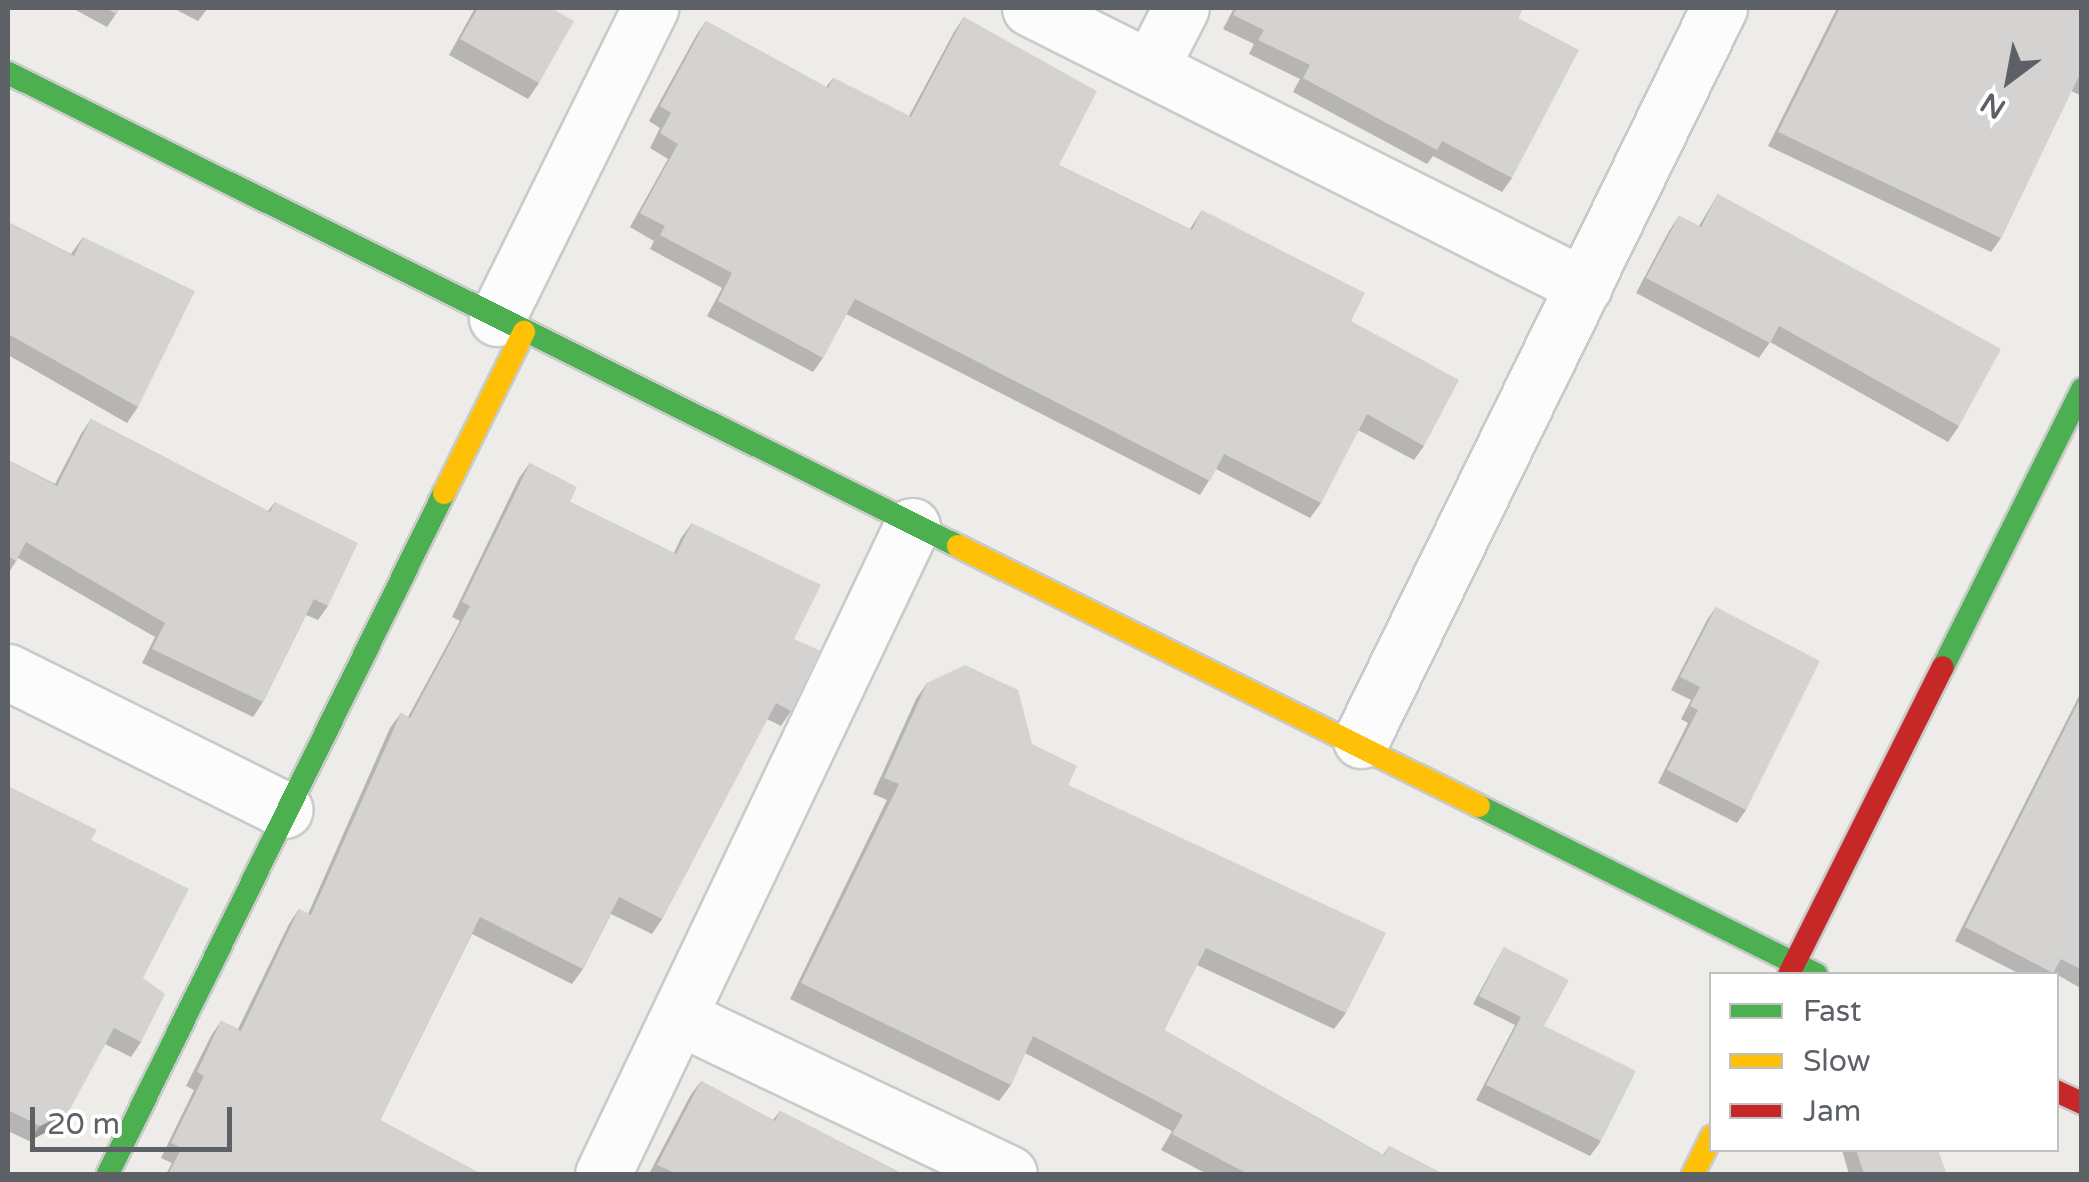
<!DOCTYPE html>
<html>
<head>
<meta charset="utf-8">
<style>
  body { margin:0 }
  #map { position:relative; width:2089px; height:1182px; overflow:hidden; background:#edece8; font-family:"Varela Round",sans-serif }
  div>[style] { position:absolute }
  .roads { filter:drop-shadow(2px 0 #c9caca) drop-shadow(-2px 0 #c9caca) drop-shadow(0 2px #c9caca) drop-shadow(0 -2px #c9caca) }
  .street>* { height:55px; margin:-27.5px; padding:0 27.5px; transform-origin:27.5px; border-radius:27.5px; background:#fcfcfc }
  .fast>* { height:22px; margin:-11px; padding:0 11px; transform-origin:11px; border-radius:11px; background:#4caf50 }
  .slow>* { height:22px; margin:-11px; padding:0 11px; transform-origin:11px; border-radius:11px; background:#ffc107 }
  .jam>* { height:22px; margin:-11px; padding:0 11px; transform-origin:11px; border-radius:11px; background:#c62828 }
  .wall>* { inset:0; background:#b6b5b4 }
  .shaded-wall>* { inset:0; background:#949492 }
  .building>* { inset:0; background:#d4d3d1 }
  span { translate:-50% -50%; white-space:nowrap; text-align:center; line-height:1.15; -webkit-text-stroke:8px #fff; paint-order:stroke }
  .frame { position:absolute; inset:0; border:10px solid #5d6166; pointer-events:none }
  .legend { position:absolute; left:1709px; top:972px; width:350px; height:180px; box-sizing:border-box; background:#fff; border:2px solid #bec0c2; margin:0; padding:12px 18px; list-style:none; font-size:30px; color:#5d6166 }
  .legend li { display:flex; align-items:center; gap:20px; height:50px }
  .legend b { width:50px; border:2px solid #bec0c2 }
  .north { position:absolute; left:1959px; top:30px; width:100px; height:100px; -webkit-text-stroke:8px #fff; paint-order:stroke; rotate:212deg; font-size:28px; font-weight:700; line-height:40px; text-align:center; color:#5d6166 }
  .north::after { content:''; display:block; margin:auto; width:35px; height:45px; background:#5d6166; clip-path:polygon(50% 0,100% 100%,50% 72%,0 100%) }
  .scale { position:absolute; left:30px; top:1107px; width:202px; height:45px; box-sizing:border-box; border:5px solid #5d6166; border-top:0; padding-left:12px; font-size:30px; line-height:35px; white-space:nowrap; color:#5d6166; -webkit-text-stroke:8px #fff; paint-order:stroke }
</style>
</head>
<body>
<div id="map">
  <div class="roads">
    <div class="street">
      <i style="left:1030px;top:8px;width:620px;rotate:26.65deg"></i>
      <i style="left:1151px;top:66px;width:65px;rotate:-62.7deg"></i>
      <i style="left:497px;top:318px;width:346px;rotate:-63.7deg"></i>
      <i style="left:8px;top:672px;width:309px;rotate:26.5deg"></i>
      <i style="left:1361px;top:740px;width:815px;rotate:-63.94deg"></i>
      <i style="left:681px;top:1018px;width:363px;rotate:25.4deg"></i>
      <i style="left:603px;top:1174px;width:718px;rotate:-64.51deg"></i>
    </div>
    <div class="fast">
      <i style="left:8px;top:73px;width:1061px;rotate:26.47deg"></i>
      <i style="left:1943px;top:667px;width:311px;rotate:-63.4deg"></i>
      <i style="left:1479px;top:806px;width:377px;rotate:26.5deg"></i>
      <i style="left:108px;top:1174px;width:759px;rotate:-63.74deg"></i>
    </div>
    <div class="slow">
      <i style="left:444px;top:493px;width:180px;rotate:-63.6deg"></i>
      <i style="left:958px;top:546px;width:582px;rotate:26.52deg"></i>
      <i style="left:1693px;top:1174px;width:42px;rotate:-63.4deg"></i>
    </div>
    <div class="jam">
      <i style="left:1789px;top:974px;width:343px;rotate:-63.4deg"></i>
      <i style="left:2056px;top:1091px;width:29px;rotate:25deg"></i>
    </div>
  </div>
  <div class="wall">
    <i style="clip-path:polygon(72px 8px,120px 8px,107px 27px)"></i>
    <i style="clip-path:polygon(173px 8px,208px 8px,198px 21px)"></i>
    <i style="clip-path:polygon(475px 8px,551px 8px,539px 83px,528px 99px,449px 55px)"></i>
    <i style="clip-path:polygon(1234px 8px,1523px 8px,1518px 18px,1512px 178px,1502px 192px,1433px 156px,1427px 164px,1293px 92px,1300px 79px,1249px 54px,1254px 44px,1223px 29px)"></i>
    <i style="clip-path:polygon(1837px 8px,2082px 8px,2082px 96px,2071px 91px,2001px 238px,1991px 252px,1768px 146px)"></i>
    <i style="clip-path:polygon(964px 17px,1059px 165px,1190px 229px,1202px 210px,1351px 321px,1424px 446px,1414px 460px,1358px 430px,1321px 503px,1310px 518px,1216px 469px,1200px 495px,846px 314px,823px 358px,813px 372px,707px 316px,722px 288px,650px 249px,654px 241px,630px 227px,668px 159px,650px 148px,660px 128px,649px 121px,696px 36px,706px 21px,826px 87px,833px 78px,909px 116px,954px 32px)"></i>
    <i style="clip-path:polygon(1718px 194px,1959px 426px,1948px 442px,1770px 342px,1759px 358px,1636px 293px,1669px 231px,1679px 216px,1699px 226px)"></i>
    <i style="clip-path:polygon(8px 222px,71px 254px,83px 237px,138px 407px,127px 423px,8px 355px)"></i>
    <i style="clip-path:polygon(91px 419px,268px 511px,275px 502px,328px 606px,318px 620px,306px 615px,263px 702px,253px 717px,142px 663px,155px 637px,18px 558px,8px 574px,8px 460px,55px 484px,81px 434px)"></i>
    <i style="clip-path:polygon(530px 463px,570px 502px,674px 553px,681px 538px,692px 523px,794px 639px,791px 711px,781px 726px,767px 719px,662px 919px,652px 934px,611px 914px,583px 969px,572px 984px,472px 934px,380px 1120px,481px 1174px,166px 1174px,172px 1163px,161px 1158px,194px 1090px,186px 1086px,211px 1036px,221px 1021px,238px 1029px,289px 924px,299px 909px,308px 914px,390px 728px,401px 713px,408px 717px,460px 621px,452px 617px,519px 478px)"></i>
    <i style="clip-path:polygon(1716px 607px,1746px 810px,1737px 823px,1658px 783px,1688px 723px,1681px 719px,1691px 700px,1671px 690px,1707px 620px)"></i>
    <i style="clip-path:polygon(927px 683px,1032px 744px,1068px 785px,1346px 1013px,1334px 1029px,1197px 965px,1164px 1030px,1383px 1155px,1389px 1146px,1443px 1174px,1207px 1174px,1161px 1150px,1172px 1131px,1025px 1053px,1011px 1085px,999px 1101px,790px 999px,887px 800px,873px 794px,916px 699px)"></i>
    <i style="clip-path:polygon(2082px 690px,2082px 989px,2056px 974px,2020px 974px,1955px 941px)"></i>
    <i style="clip-path:polygon(8px 786px,91px 840px,143px 978px,141px 1042px,131px 1057px,105px 1044px,58px 1126px,29px 1141px,8px 1131px)"></i>
    <i style="clip-path:polygon(1504px 947px,1601px 1141px,1590px 1156px,1476px 1100px,1515px 1025px,1473px 1004px)"></i>
    <i style="clip-path:polygon(701px 1081px,773px 1120px,780px 1111px,903px 1174px,649px 1174px,690px 1096px)"></i>
    <i style="clip-path:polygon(1842px 1150px,1938px 1150px,1946px 1174px,1849px 1174px)"></i>
  </div>
  <div class="shaded-wall">
    <i style="clip-path:polygon(69px 1111px,58px 1126px,29px 1141px,40px 1126px)"></i>
  </div>
  <div class="building">
    <i style="clip-path:polygon(105px 8px,120px 8px,117px 14px)"></i>
    <i style="clip-path:polygon(478px 8px,551px 8px,574px 21px,539px 83px,460px 39px)"></i>
    <i style="clip-path:polygon(1237px 8px,1523px 8px,1518px 18px,1579px 50px,1512px 178px,1442px 141px,1437px 150px,1303px 78px,1310px 65px,1258px 40px,1264px 30px,1233px 15px)"></i>
    <i style="clip-path:polygon(1840px 8px,2082px 8px,2082px 77px,2079px 76px,2001px 238px,1778px 132px)"></i>
    <i style="clip-path:polygon(964px 17px,1097px 91px,1059px 165px,1192px 230px,1202px 210px,1365px 293px,1351px 321px,1459px 380px,1424px 446px,1367px 414px,1321px 503px,1224px 454px,1210px 481px,855px 299px,823px 358px,718px 301px,732px 273px,660px 235px,665px 226px,640px 213px,678px 144px,660px 133px,671px 113px,660px 106px,706px 21px,828px 88px,833px 78px,911px 117px)"></i>
    <i style="clip-path:polygon(1718px 194px,2001px 349px,1959px 426px,1779px 326px,1770px 343px,1646px 278px,1679px 216px,1701px 227px)"></i>
    <i style="clip-path:polygon(8px 222px,74px 256px,83px 237px,195px 291px,138px 407px,8px 334px)"></i>
    <i style="clip-path:polygon(91px 419px,270px 512px,275px 502px,358px 543px,328px 606px,314px 599px,263px 702px,152px 649px,165px 623px,26px 542px,16px 561px,8px 556px,8px 460px,57px 486px)"></i>
    <i style="clip-path:polygon(530px 463px,577px 487px,570px 502px,676px 554px,692px 523px,821px 585px,794px 639px,821px 651px,791px 711px,776px 703px,662px 919px,619px 897px,583px 969px,480px 917px,380px 1120px,481px 1174px,168px 1174px,182px 1148px,171px 1143px,204px 1076px,197px 1072px,221px 1021px,241px 1031px,299px 909px,311px 915px,401px 713px,410px 718px,470px 606px,462px 602px)"></i>
    <i style="clip-path:polygon(1716px 607px,1820px 661px,1746px 810px,1667px 770px,1698px 710px,1690px 706px,1700px 687px,1680px 677px)"></i>
    <i style="clip-path:polygon(965px 665px,1018px 690px,1032px 744px,1077px 766px,1068px 785px,1386px 933px,1346px 1013px,1206px 948px,1164px 1030px,1384px 1156px,1389px 1146px,1443px 1174px,1248px 1174px,1172px 1134px,1183px 1115px,1033px 1036px,1011px 1085px,801px 983px,899px 784px,884px 778px,927px 683px)"></i>
    <i style="clip-path:polygon(2082px 695px,2082px 970px,2061px 959px,2053px 973px,1965px 927px)"></i>
    <i style="clip-path:polygon(8px 786px,97px 830px,91px 840px,189px 889px,143px 978px,165px 994px,141px 1042px,114px 1028px,69px 1111px,40px 1126px,8px 1110px)"></i>
    <i style="clip-path:polygon(1504px 947px,1569px 980px,1544px 1026px,1522px 1015px,1521px 1017px,1479px 996px)"></i>
    <i style="clip-path:polygon(1522px 1015px,1636px 1071px,1601px 1141px,1486px 1085px)"></i>
    <i style="clip-path:polygon(701px 1081px,775px 1121px,780px 1111px,903px 1174px,677px 1174px,657px 1165px)"></i>
    <i style="clip-path:polygon(1856px 1150px,1938px 1150px,1946px 1174px,1864px 1174px)"></i>
  </div>
  <div class="frame"></div>
  <ul class="legend">
  <li><b style="height:12px;background:#4caf50"></b>Fast</li>
  <li><b style="height:12px;background:#ffc107"></b>Slow</li>
  <li><b style="height:12px;background:#c62828"></b>Jam</li>
  </ul>
  <div class="north">N</div>
  <div class="scale">20 m</div>
</div>
</body>
</html>
